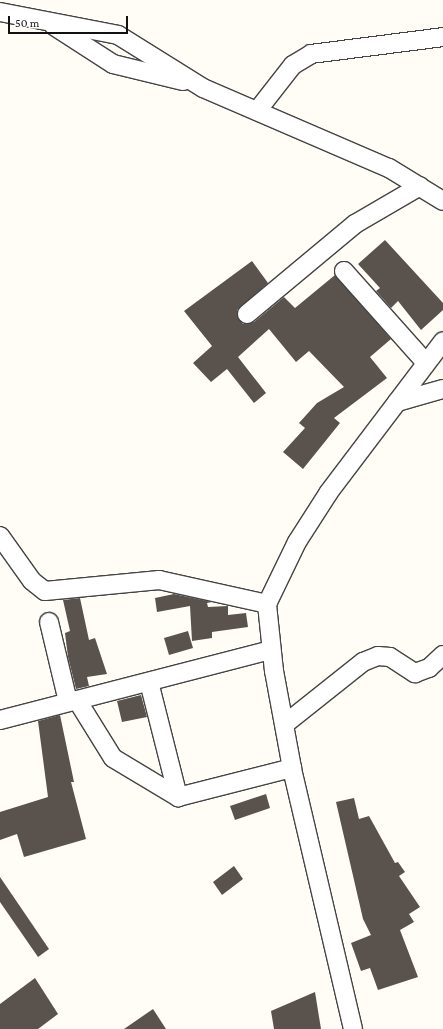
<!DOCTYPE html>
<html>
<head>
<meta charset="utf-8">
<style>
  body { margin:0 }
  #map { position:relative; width:443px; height:1029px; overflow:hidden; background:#fffdf5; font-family:"Crimson Pro",serif }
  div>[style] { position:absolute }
  .building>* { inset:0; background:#5a524d }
  .roads { filter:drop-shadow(1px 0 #444) drop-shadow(-1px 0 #444) drop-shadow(0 1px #444) drop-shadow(0 -1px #444) }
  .minor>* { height:18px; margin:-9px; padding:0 9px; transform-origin:9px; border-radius:9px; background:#fff }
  span { translate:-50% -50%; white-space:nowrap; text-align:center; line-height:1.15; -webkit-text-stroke:4px #fff; paint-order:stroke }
  .scale { position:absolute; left:8px; top:16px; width:120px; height:18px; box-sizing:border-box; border:2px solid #111; border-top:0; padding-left:5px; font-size:12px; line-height:14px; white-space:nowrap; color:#111; -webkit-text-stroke:3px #fff; paint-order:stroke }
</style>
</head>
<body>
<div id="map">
  <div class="building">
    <i style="clip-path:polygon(385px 240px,443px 303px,443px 310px,421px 330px,398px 301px,391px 308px,376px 291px,380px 288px,358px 264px)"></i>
    <i style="clip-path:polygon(252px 261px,268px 283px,237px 310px,237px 316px,243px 324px,254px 322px,284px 297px,295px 308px,335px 275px,391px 339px,370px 357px,387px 378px,334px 418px,340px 423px,303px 469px,283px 452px,305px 428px,299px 423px,317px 403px,344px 387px,309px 351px,296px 362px,269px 329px,238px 357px,266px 393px,254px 403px,227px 369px,211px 382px,193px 363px,212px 346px,184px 311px)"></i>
    <i style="clip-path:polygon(174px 594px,212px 602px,207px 603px,208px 607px,228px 606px,228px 615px,246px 613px,248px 627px,212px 632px,212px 638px,192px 641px,190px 606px,157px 612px,155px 598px)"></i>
    <i style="clip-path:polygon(80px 598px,89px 640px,95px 638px,107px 674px,87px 677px,89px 686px,76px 689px,68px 657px,65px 633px,70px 631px,63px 600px)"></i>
    <i style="clip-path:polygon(188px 631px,193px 648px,169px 655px,164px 638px)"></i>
    <i style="clip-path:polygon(141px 695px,147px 717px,122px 722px,117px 701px)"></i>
    <i style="clip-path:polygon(60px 715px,74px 782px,71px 782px,86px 839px,24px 857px,17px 834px,0 840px,0 812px,48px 797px,38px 721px)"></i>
    <i style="clip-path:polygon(266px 794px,270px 808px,235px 820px,230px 806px)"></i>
    <i style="clip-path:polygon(354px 798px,359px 819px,369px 816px,395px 863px,398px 862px,405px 872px,399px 876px,420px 907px,409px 914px,414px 922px,400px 930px,418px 977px,378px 990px,370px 968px,361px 971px,351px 943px,371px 935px,363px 919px,336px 802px)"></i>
    <i style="clip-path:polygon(234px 866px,243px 879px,222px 895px,213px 882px)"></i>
    <i style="clip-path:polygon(0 877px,49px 949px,38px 957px,0 902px)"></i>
    <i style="clip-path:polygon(35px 978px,58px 1014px,38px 1029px,0 1029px,0 1004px)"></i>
    <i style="clip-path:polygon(315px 992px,321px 1029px,274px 1029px,271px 1011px)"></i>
    <i style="clip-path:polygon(153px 1009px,166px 1029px,124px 1029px)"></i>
  </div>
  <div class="roads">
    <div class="minor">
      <i style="left:0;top:12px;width:120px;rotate:11deg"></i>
      <i style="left:118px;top:35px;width:100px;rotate:31.9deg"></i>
      <i style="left:203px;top:88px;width:202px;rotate:23.3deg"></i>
      <i style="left:389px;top:168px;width:63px;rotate:31.4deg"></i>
      <i style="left:54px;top:26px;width:70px;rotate:32.8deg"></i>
      <i style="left:113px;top:64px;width:72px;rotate:13.7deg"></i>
      <i style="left:257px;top:111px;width:58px;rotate:-52deg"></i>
      <i style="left:293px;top:65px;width:21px;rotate:-31deg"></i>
      <i style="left:311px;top:54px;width:133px;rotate:-7.3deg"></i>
      <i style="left:344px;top:271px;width:123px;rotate:48.3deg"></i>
      <i style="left:247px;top:314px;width:141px;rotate:-39.8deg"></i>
      <i style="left:355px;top:224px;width:75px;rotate:-30.3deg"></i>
      <i style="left:397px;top:402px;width:48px;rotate:-15.8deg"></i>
      <i style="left:0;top:536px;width:55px;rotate:54.6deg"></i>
      <i style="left:32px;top:581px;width:16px;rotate:38deg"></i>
      <i style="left:45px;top:591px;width:115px;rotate:-5.5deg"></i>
      <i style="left:159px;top:580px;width:111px;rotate:12.5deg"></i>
      <i style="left:49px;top:622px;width:82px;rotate:76.6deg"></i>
      <i style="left:149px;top:682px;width:119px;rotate:75.8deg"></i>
      <i style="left:77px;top:700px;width:68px;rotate:58.2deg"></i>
      <i style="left:113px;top:758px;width:76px;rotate:31deg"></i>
      <i style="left:178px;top:797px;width:118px;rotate:-14.3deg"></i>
      <i style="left:0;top:720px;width:280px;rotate:-14.5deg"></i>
      <i style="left:285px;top:724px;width:100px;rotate:-38.5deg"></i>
      <i style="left:363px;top:662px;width:16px;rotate:-22deg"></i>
      <i style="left:378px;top:656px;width:12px;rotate:5deg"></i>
      <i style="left:390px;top:657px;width:30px;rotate:33deg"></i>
      <i style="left:415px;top:673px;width:15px;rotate:-20deg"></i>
      <i style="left:429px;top:668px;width:19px;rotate:-43deg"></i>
      <i style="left:353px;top:1029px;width:268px;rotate:-103.2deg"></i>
      <i style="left:292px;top:768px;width:99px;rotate:-100.5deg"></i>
      <i style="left:274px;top:671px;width:67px;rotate:-96deg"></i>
      <i style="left:267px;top:604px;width:69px;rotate:-64.2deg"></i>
      <i style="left:297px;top:542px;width:59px;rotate:-57.4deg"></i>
      <i style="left:329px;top:492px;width:189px;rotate:-52.9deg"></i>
    </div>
  </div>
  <div class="scale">50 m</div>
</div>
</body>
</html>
